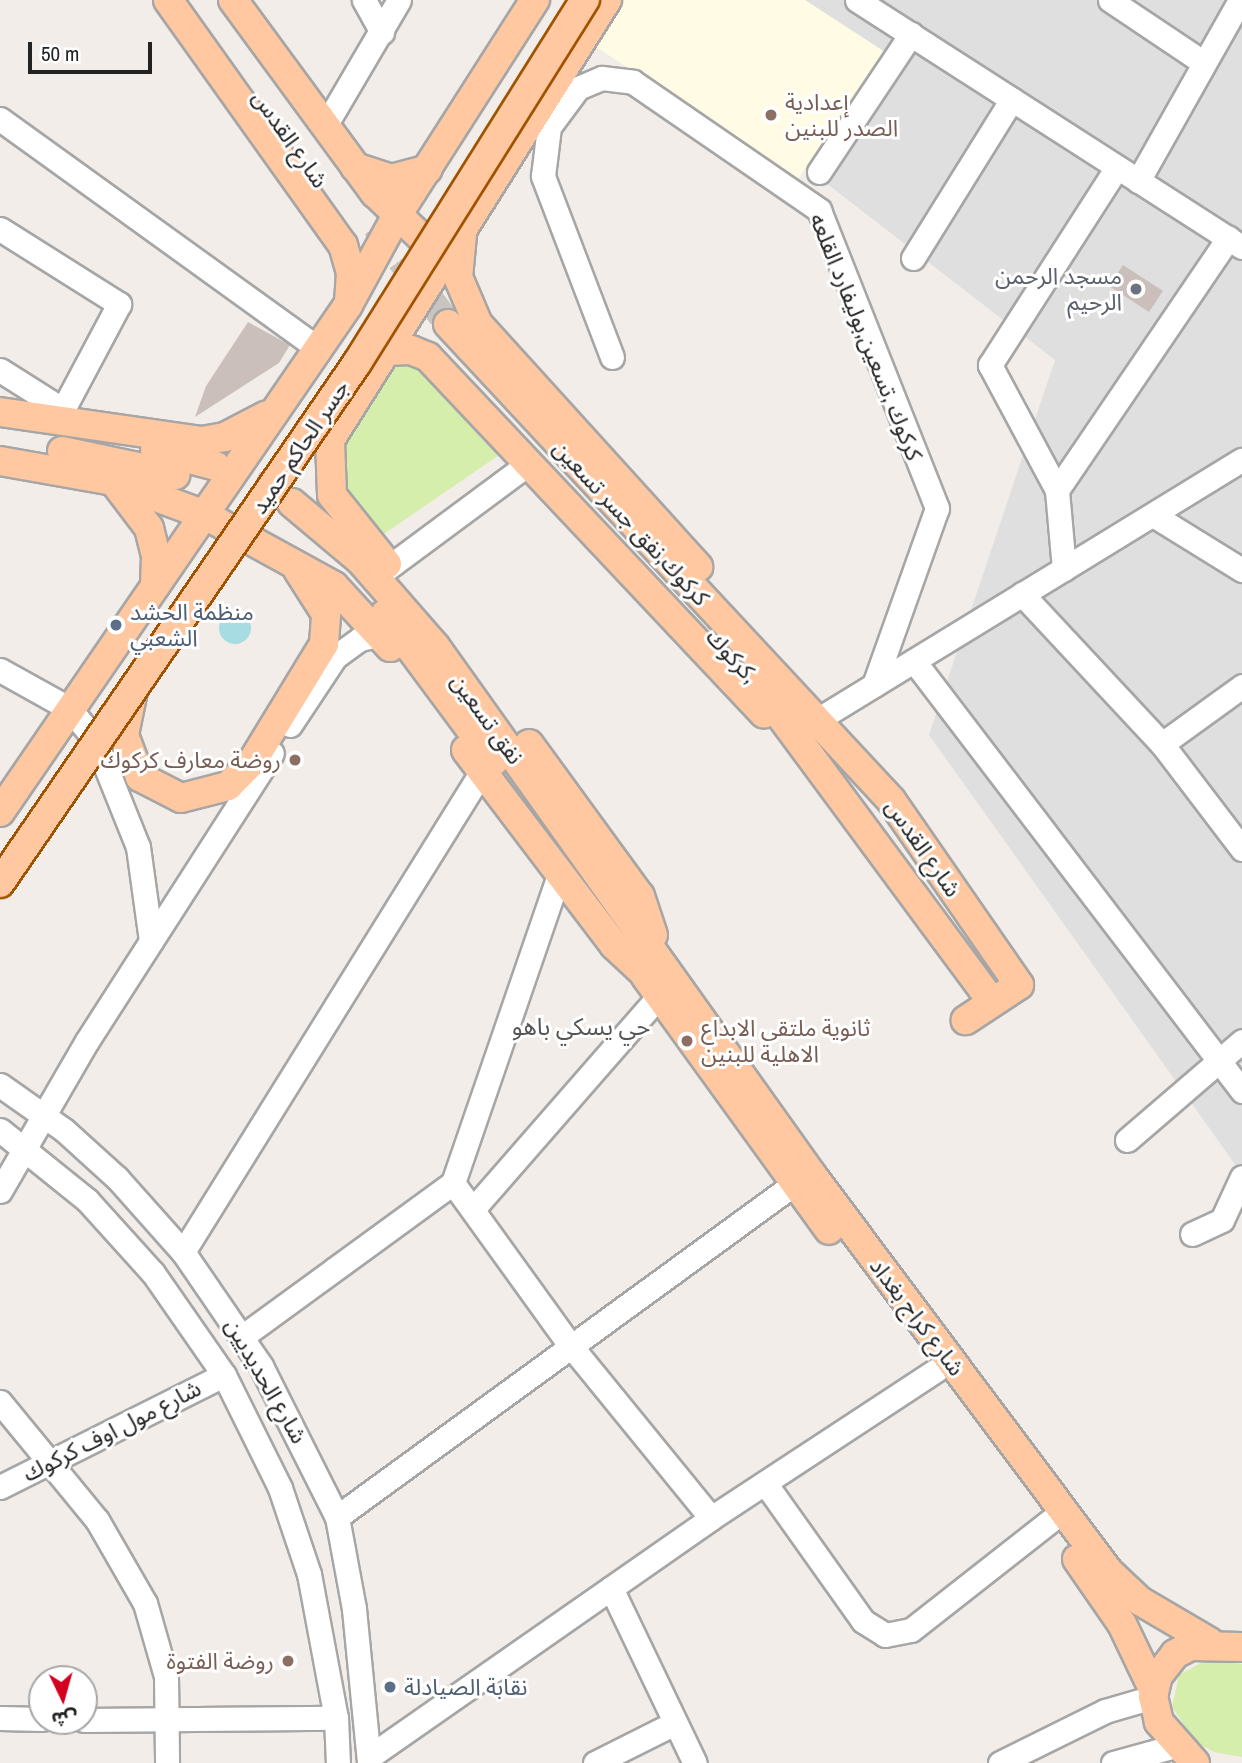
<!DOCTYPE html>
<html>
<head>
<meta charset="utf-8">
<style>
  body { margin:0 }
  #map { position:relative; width:1242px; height:1763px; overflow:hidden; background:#f2ede8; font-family:"Archivo Narrow","Noto Sans Arabic",sans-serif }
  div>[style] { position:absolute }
  .residential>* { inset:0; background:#e0dfdf }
  .education>* { inset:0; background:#fffbe4 }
  .grass>* { inset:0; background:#d6eeac }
  .water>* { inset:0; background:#a7dde2 }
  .round { border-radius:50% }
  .building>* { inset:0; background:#cbbfbb }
  .major-tunnel>* { height:28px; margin-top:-14px; transform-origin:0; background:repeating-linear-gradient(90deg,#c8c4c0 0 28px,transparent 0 42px) }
  .roads { filter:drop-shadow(2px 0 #a6a6a6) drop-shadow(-2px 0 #a6a6a6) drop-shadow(0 2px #a6a6a6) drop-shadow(0 -2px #a6a6a6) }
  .minor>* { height:23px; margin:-11.5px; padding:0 11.5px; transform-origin:11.5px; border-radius:11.5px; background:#fff }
  .major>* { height:28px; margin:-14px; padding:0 14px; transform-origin:14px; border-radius:14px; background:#ffc8a0 }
  .bridges { filter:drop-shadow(2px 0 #9f5300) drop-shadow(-2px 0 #9f5300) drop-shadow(0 2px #9f5300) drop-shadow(0 -2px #9f5300) }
  .major-bridge>* { height:28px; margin:-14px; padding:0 14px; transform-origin:14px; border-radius:14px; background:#ffc8a0 }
  .dots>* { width:19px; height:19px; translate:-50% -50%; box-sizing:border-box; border:4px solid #fff; border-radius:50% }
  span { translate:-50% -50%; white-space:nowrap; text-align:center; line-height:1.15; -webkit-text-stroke:6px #fff; paint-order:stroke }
  .education-label { font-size:23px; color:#785e54 }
  .left { translate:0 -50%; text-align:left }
  .right { translate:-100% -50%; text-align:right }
  .street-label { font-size:23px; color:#222 }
  .worship-label { font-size:23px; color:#5b616d }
  .service-label { font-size:23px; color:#4e5e75 }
  .neighbourhood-label { font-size:24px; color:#555 }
  .north { position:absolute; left:28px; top:1665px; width:70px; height:70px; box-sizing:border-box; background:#fff; border:2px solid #a7a7a7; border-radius:50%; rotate:175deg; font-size:19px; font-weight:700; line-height:28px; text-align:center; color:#222 }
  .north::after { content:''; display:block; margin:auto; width:24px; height:32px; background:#d3001f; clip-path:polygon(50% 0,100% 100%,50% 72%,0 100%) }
  .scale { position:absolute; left:28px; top:42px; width:124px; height:32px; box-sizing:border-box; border:4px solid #222; border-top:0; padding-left:9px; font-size:21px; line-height:24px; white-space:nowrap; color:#222; -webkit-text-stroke:5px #fff; paint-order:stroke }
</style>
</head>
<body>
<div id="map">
  <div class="residential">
    <i style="clip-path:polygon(673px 0,1242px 0,1242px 1174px,929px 735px,1055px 360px,646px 44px)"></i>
  </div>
  <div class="education">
    <i style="clip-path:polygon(617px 0,805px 0,885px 52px,798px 179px,590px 43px)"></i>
  </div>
  <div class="grass">
    <i style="clip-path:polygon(411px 350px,505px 451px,378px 538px,343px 497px,335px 458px,383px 351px)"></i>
    <i style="clip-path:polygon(1208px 1659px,1242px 1664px,1242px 1757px,1214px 1752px,1195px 1741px,1172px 1707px,1179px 1675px)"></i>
  </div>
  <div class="water">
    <i class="round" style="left:219px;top:612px;width:32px;height:32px"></i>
  </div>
  <div class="building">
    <i style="clip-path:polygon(1123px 265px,1163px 291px,1149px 312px,1109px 286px)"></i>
    <i style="clip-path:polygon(248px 322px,290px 345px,279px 363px,195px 417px,206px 386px)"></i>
  </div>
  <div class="major-tunnel">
    <i style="left:376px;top:226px;width:122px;rotate:53.7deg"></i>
    <i style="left:216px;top:466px;width:82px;rotate:25.9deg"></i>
    <i style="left:207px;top:484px;width:77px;rotate:25.2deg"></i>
  </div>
  <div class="roads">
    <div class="minor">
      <i style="left:364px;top:0;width:37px;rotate:61deg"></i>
      <i style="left:857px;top:0;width:457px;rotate:32.7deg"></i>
      <i style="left:1110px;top:0;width:113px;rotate:33.8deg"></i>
      <i style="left:0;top:119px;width:393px;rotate:35.8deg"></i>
      <i style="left:325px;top:126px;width:146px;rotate:-59.6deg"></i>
      <i style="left:819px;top:172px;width:166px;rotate:-56.3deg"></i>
      <i style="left:1138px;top:181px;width:208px;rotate:-60.6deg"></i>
      <i style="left:0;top:229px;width:141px;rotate:32.2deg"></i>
      <i style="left:119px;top:304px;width:128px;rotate:118deg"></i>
      <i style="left:913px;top:258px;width:187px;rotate:-58.1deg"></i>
      <i style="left:612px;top:357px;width:194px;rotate:-110.9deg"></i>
      <i style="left:543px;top:176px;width:49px;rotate:-83deg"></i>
      <i style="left:549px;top:127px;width:49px;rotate:-53.4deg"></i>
      <i style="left:578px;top:88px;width:26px;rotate:-23deg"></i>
      <i style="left:602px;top:78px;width:31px;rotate:7deg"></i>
      <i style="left:633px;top:82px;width:226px;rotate:34.5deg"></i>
      <i style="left:819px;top:210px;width:321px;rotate:68.4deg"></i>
      <i style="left:937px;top:508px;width:188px;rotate:109.6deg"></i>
      <i style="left:0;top:370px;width:71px;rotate:32.3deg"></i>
      <i style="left:1057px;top:490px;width:305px;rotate:-55.8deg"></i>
      <i style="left:1153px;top:515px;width:105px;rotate:31.7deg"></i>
      <i style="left:389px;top:567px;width:174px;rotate:-36.6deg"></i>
      <i style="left:1064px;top:569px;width:79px;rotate:-95.1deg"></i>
      <i style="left:1057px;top:490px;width:142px;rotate:-118.2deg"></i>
      <i style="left:990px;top:365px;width:235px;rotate:-57.3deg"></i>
      <i style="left:1022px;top:594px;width:205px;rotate:47deg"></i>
      <i style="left:1162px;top:744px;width:132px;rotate:52.7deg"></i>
      <i style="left:914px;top:661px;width:541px;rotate:52.66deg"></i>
      <i style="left:0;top:670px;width:80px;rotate:29.1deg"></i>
      <i style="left:70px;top:709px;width:40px;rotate:51deg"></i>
      <i style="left:95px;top:740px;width:115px;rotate:68.1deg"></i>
      <i style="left:138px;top:847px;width:95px;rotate:82.1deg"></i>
      <i style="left:817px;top:720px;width:498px;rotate:-31.5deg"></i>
      <i style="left:290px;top:725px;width:82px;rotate:-56.5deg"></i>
      <i style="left:335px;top:657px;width:31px;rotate:-36deg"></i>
      <i style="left:360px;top:639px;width:22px;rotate:-13deg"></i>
      <i style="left:1162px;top:744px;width:99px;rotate:-35.9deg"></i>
      <i style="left:559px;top:875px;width:326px;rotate:109deg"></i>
      <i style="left:453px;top:1183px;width:200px;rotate:54.2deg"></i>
      <i style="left:570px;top:1345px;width:223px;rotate:50.8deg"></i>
      <i style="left:0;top:1085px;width:78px;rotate:35.1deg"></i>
      <i style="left:64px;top:1130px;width:72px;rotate:42.2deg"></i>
      <i style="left:117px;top:1178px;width:99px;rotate:48.3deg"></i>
      <i style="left:183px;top:1252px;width:138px;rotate:55.6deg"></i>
      <i style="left:261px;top:1366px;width:169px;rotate:63.3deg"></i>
      <i style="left:337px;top:1517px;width:94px;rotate:79.5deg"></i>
      <i style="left:354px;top:1609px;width:155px;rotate:84.4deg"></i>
      <i style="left:0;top:1130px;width:112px;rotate:38.8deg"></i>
      <i style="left:87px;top:1200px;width:98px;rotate:47.9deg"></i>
      <i style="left:153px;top:1273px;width:124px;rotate:55.2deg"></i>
      <i style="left:224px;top:1375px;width:126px;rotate:63.6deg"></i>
      <i style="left:280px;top:1488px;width:91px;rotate:71.4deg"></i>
      <i style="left:309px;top:1574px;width:147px;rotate:79.4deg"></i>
      <i style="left:336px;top:1718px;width:45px;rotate:87.5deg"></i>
      <i style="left:1127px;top:1140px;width:152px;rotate:-40.7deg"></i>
      <i style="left:0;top:1191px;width:173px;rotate:-59.9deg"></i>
      <i style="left:87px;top:1041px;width:342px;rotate:-57.3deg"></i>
      <i style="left:474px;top:1208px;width:281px;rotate:-48.9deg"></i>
      <i style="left:1192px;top:1234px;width:33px;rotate:-25deg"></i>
      <i style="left:1222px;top:1220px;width:47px;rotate:-65.1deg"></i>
      <i style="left:183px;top:1252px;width:566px;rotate:-58.13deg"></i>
      <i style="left:243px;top:1336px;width:260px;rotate:-36.1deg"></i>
      <i style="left:0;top:1402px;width:153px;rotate:50.6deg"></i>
      <i style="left:97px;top:1520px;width:96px;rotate:60deg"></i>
      <i style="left:145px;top:1603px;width:76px;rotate:74deg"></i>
      <i style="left:166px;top:1676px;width:87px;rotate:89.3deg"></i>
      <i style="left:765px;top:1483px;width:169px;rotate:54.6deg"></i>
      <i style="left:863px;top:1621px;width:26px;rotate:32deg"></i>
      <i style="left:885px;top:1635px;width:26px;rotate:-11deg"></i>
      <i style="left:911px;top:1630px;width:177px;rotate:-38.1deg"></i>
      <i style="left:0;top:1487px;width:250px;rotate:-26.6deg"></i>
      <i style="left:337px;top:1517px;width:565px;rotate:-36.08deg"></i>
      <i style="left:611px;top:1588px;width:194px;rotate:64.4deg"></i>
      <i style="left:0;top:1718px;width:42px;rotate:1.4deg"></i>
      <i style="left:84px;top:1720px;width:252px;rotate:-0.5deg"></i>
      <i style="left:369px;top:1757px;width:417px;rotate:-34.9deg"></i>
      <i style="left:711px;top:1518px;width:269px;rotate:-33.3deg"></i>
      <i style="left:595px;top:1763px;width:89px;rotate:-26.6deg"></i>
      <i style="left:1000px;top:1763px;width:117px;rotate:-26.3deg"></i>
      <i style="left:1105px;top:1711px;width:50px;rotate:-16.3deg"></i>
      <i style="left:1113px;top:1763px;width:64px;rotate:-15.3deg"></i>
    </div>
    <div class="major">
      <i style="left:168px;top:0;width:301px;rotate:54.5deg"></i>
      <i style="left:343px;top:245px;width:29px;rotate:74deg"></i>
      <i style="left:351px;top:273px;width:27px;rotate:94deg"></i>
      <i style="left:233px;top:0;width:240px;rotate:53.7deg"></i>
      <i style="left:375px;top:193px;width:101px;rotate:43.8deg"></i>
      <i style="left:355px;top:167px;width:38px;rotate:18deg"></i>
      <i style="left:391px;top:179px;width:38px;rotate:-15deg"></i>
      <i style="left:462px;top:235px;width:42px;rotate:95.4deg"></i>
      <i style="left:458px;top:277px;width:51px;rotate:66.9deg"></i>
      <i style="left:478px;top:324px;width:328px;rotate:47.8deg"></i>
      <i style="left:448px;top:324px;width:650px;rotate:47.06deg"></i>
      <i style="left:891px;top:800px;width:225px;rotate:55.3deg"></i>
      <i style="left:1019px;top:985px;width:64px;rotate:146.6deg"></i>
      <i style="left:383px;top:351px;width:28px;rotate:-2deg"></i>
      <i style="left:411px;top:350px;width:18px;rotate:22deg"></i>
      <i style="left:428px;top:357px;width:490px;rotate:46.7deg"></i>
      <i style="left:0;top:412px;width:204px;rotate:8.2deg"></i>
      <i style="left:202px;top:441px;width:23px;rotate:-10deg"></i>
      <i style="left:225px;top:437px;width:47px;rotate:-27.6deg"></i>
      <i style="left:155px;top:450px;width:63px;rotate:14.7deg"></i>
      <i style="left:62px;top:451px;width:116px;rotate:11.9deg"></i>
      <i style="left:0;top:461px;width:115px;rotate:10deg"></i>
      <i style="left:113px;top:481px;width:98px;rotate:20.3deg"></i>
      <i style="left:205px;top:515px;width:147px;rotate:28.8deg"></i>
      <i style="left:334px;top:586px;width:83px;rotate:47.4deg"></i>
      <i style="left:115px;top:483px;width:56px;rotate:52.9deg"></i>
      <i style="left:149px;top:528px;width:29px;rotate:76deg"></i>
      <i style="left:156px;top:556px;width:30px;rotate:92deg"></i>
      <i style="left:292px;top:503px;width:89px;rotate:40deg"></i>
      <i style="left:360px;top:560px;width:114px;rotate:48.9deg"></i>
      <i style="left:435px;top:646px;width:650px;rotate:54.52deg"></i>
      <i style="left:812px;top:1175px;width:494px;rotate:53.2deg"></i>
      <i style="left:1108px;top:1571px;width:44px;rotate:43.2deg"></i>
      <i style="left:1140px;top:1601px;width:81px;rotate:30.4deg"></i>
      <i style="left:387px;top:564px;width:88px;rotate:-128.6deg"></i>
      <i style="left:332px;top:495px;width:55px;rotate:-92.1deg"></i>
      <i style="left:330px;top:440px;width:520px;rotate:-57.81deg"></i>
      <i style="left:385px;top:614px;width:183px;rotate:53.4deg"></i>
      <i style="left:754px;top:680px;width:400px;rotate:53.5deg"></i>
      <i style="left:133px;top:691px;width:45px;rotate:101.6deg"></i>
      <i style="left:124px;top:735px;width:45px;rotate:69.1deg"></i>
      <i style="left:140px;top:777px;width:46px;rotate:27.1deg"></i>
      <i style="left:181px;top:798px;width:49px;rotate:-14.3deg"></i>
      <i style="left:228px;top:786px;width:34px;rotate:-45deg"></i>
      <i style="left:252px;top:762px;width:138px;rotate:-58.6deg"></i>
      <i style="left:324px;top:644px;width:30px;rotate:-86deg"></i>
      <i style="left:326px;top:614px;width:52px;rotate:-122.5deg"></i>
      <i style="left:529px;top:744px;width:188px;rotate:53.9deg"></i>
      <i style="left:640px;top:896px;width:41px;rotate:71.6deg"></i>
      <i style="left:466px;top:750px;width:245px;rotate:52.8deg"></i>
      <i style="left:614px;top:945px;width:40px;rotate:43deg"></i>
      <i style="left:0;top:812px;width:615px;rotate:-55.53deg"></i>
      <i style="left:348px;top:305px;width:100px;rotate:-61.4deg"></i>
      <i style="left:396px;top:217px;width:258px;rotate:-57.4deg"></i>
      <i style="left:646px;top:977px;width:312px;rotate:54.1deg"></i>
      <i style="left:1077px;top:1559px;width:79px;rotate:55.3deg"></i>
      <i style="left:1122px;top:1624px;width:74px;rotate:64.5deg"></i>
      <i style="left:1195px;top:1763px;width:55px;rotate:-131.3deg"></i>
      <i style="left:1159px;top:1722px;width:26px;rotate:-103deg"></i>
      <i style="left:1153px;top:1697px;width:22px;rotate:-77deg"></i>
      <i style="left:1158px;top:1676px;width:28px;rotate:-52deg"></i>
      <i style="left:1175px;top:1654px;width:18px;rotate:-27deg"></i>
      <i style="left:1191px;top:1646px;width:51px;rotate:1.1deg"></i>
    </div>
  </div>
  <div class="bridges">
    <div class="major-bridge">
      <i style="left:0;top:883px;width:631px;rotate:-55.53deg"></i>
      <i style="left:357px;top:363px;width:429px;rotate:-57.9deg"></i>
    </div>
  </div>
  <div class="dots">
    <i style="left:771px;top:115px;background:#8d6e63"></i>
    <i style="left:1136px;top:289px;background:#6b7280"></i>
    <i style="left:116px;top:625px;background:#5c6f8a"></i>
    <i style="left:295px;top:760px;background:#8d6e63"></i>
    <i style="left:687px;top:1041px;background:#8d6e63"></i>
    <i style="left:288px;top:1661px;background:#8d6e63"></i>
    <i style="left:390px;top:1687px;background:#5c6f8a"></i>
  </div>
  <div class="education-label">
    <span class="left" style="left:785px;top:115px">إعدادية<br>الصدر للبنين</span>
    <span class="right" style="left:281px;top:760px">روضة معارف كركوك</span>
    <span class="left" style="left:701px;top:1041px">ثانوية ملتقى الابداع<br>الاهلية للبنين</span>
    <span class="right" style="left:274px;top:1661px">روضة الفتوة</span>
  </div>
  <div class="street-label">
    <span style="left:290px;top:139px;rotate:55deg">شارع القدس</span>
    <span style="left:866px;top:337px;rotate:68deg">كركوك ,تسعين,بوليفارد القلعه</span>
    <span style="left:300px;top:447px;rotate:-56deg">جسر الحاكم حميد</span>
    <span style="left:631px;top:523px;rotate:47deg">كركوك,نفق جسر تسعين</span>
    <span style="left:732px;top:656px;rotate:47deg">كركوك,</span>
    <span style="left:487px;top:719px;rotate:54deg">نفق تسعين</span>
    <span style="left:923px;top:848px;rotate:55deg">شارع القدس</span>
    <span style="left:917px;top:1317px;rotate:53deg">شارع كراج بغداد</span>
    <span style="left:266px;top:1381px;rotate:60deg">شارع الحديديين</span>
    <span style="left:112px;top:1431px;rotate:-27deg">شارع مول اوف كركوك</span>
  </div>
  <div class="worship-label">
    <span class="right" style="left:1122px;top:289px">مسجد الرحمن<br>الرحيم</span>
  </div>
  <div class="service-label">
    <span class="left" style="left:130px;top:625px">منظمة الحشد<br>الشعبي</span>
    <span class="left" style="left:404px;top:1687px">نقابة الصيادلة</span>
  </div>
  <div class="neighbourhood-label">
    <span style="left:581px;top:1027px">حي يسكي باهو</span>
  </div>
  <div class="north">ش</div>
  <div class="scale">50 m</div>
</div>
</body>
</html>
